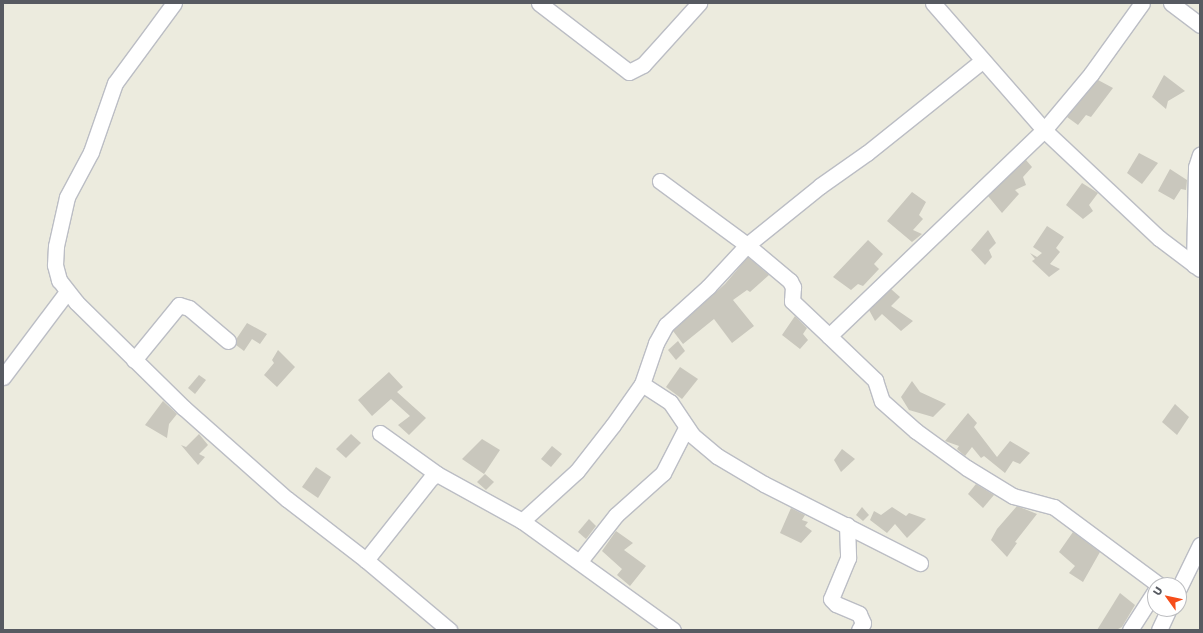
<!DOCTYPE html>
<html>
<head>
<meta charset="utf-8">
<style>
  body { margin:0 }
  #map { position:relative; width:1203px; height:633px; overflow:hidden; background:#ecebde; font-family:Poppins,sans-serif }
  div>[style] { position:absolute }
  .building>* { inset:0; background:#c9c7bd }
  .roads { filter:drop-shadow(1px 0 #bbbdc4) drop-shadow(-1px 0 #bbbdc4) drop-shadow(0 1px #bbbdc4) drop-shadow(0 -1px #bbbdc4) }
  .minor>* { height:15px; margin:-7.5px; padding:0 7.5px; transform-origin:7.5px; border-radius:7.5px; background:#fff }
  span { translate:-50% -50%; white-space:nowrap; text-align:center; line-height:1.15; -webkit-text-stroke:3.5px #fff; paint-order:stroke }
  .frame { position:absolute; inset:0; border:4px solid #575a61; pointer-events:none }
  .north { position:absolute; left:1147px; top:577px; width:40px; height:40px; box-sizing:border-box; background:#fff; border:1px solid #bcbdc0; border-radius:50%; rotate:303deg; font-size:11px; font-weight:700; line-height:16px; text-align:center; color:#575a61 }
  .north::after { content:''; display:block; margin:auto; width:14px; height:18px; background:#f64d1a; clip-path:polygon(50% 0,100% 100%,50% 72%,0 100%) }
</style>
</head>
<body>
<div id="map">
  <div class="building">
    <i style="clip-path:polygon(1164px 75px,1185px 91px,1168px 101px,1166px 109px,1152px 97px)"></i>
    <i style="clip-path:polygon(1098px 80px,1113px 88px,1091px 117px,1086px 115px,1078px 125px,1067px 117px)"></i>
    <i style="clip-path:polygon(1139px 153px,1158px 163px,1142px 184px,1127px 173px)"></i>
    <i style="clip-path:polygon(1026px 160px,1032px 167px,1023px 177px,1026px 185px,1015px 190px,1019px 194px,1002px 213px,988px 196px)"></i>
    <i style="clip-path:polygon(1170px 169px,1187px 180px,1186px 190px,1181px 189px,1174px 200px,1158px 191px)"></i>
    <i style="clip-path:polygon(1082px 183px,1098px 193px,1089px 205px,1093px 211px,1083px 219px,1066px 205px)"></i>
    <i style="clip-path:polygon(912px 192px,926px 202px,919px 215px,923px 219px,913px 230px,922px 234px,912px 242px,887px 221px)"></i>
    <i style="clip-path:polygon(1047px 226px,1064px 237px,1056px 248px,1060px 252px,1050px 264px,1060px 269px,1049px 277px,1032px 261px,1035px 259px,1030px 253px,1037px 257px,1042px 253px,1033px 247px)"></i>
    <i style="clip-path:polygon(988px 230px,996px 243px,989px 250px,992px 257px,985px 265px,971px 250px)"></i>
    <i style="clip-path:polygon(868px 240px,883px 254px,874px 264px,879px 269px,863px 286px,858px 284px,851px 290px,833px 277px)"></i>
    <i style="clip-path:polygon(748px 257px,769px 275px,750px 292px,747px 290px,733px 300px,754px 326px,732px 343px,714px 319px,683px 344px,673px 331px,725px 284px)"></i>
    <i style="clip-path:polygon(891px 289px,900px 297px,891px 306px,913px 321px,901px 331px,882px 314px,875px 321px,869px 310px)"></i>
    <i style="clip-path:polygon(795px 316px,807px 328px,803px 334px,808px 340px,800px 349px,782px 335px)"></i>
    <i style="clip-path:polygon(247px 323px,267px 334px,260px 344px,252px 339px,244px 351px,236px 345px,237px 338px)"></i>
    <i style="clip-path:polygon(678px 341px,685px 351px,676px 360px,668px 350px)"></i>
    <i style="clip-path:polygon(278px 350px,295px 367px,277px 387px,264px 375px,274px 363px,272px 360px)"></i>
    <i style="clip-path:polygon(680px 367px,698px 379px,682px 399px,666px 387px)"></i>
    <i style="clip-path:polygon(389px 372px,403px 387px,397px 392px,426px 418px,409px 435px,398px 425px,410px 416px,391px 399px,372px 416px,358px 400px)"></i>
    <i style="clip-path:polygon(199px 375px,206px 380px,195px 394px,188px 388px)"></i>
    <i style="clip-path:polygon(912px 381px,920px 392px,946px 404px,933px 417px,909px 410px,901px 397px)"></i>
    <i style="clip-path:polygon(163px 401px,177px 414px,169px 424px,167px 438px,145px 425px)"></i>
    <i style="clip-path:polygon(1175px 404px,1189px 417px,1177px 435px,1162px 422px)"></i>
    <i style="clip-path:polygon(968px 413px,977px 423px,974px 427px,997px 457px,1010px 441px,1030px 453px,1020px 464px,1013px 461px,1005px 473px,984px 456px,981px 458px,972px 447px,965px 456px,957px 449px,959px 446px,945px 441px)"></i>
    <i style="clip-path:polygon(199px 434px,208px 445px,199px 454px,205px 457px,198px 465px,181px 445px,186px 447px)"></i>
    <i style="clip-path:polygon(351px 434px,361px 443px,346px 458px,336px 449px)"></i>
    <i style="clip-path:polygon(482px 439px,500px 450px,484px 474px,462px 459px)"></i>
    <i style="clip-path:polygon(552px 446px,562px 454px,551px 467px,541px 459px)"></i>
    <i style="clip-path:polygon(842px 449px,855px 459px,841px 472px,834px 460px)"></i>
    <i style="clip-path:polygon(316px 467px,331px 477px,318px 498px,302px 487px)"></i>
    <i style="clip-path:polygon(485px 474px,494px 482px,486px 490px,477px 482px)"></i>
    <i style="clip-path:polygon(976px 484px,994px 495px,983px 508px,968px 494px)"></i>
    <i style="clip-path:polygon(1017px 506px,1037px 514px,1015px 542px,1017px 543px,1007px 557px,991px 540px,997px 529px)"></i>
    <i style="clip-path:polygon(862px 507px,869px 515px,863px 521px,856px 515px)"></i>
    <i style="clip-path:polygon(892px 507px,906px 516px,909px 513px,926px 519px,907px 538px,895px 524px,887px 533px,870px 520px,874px 511px,881px 515px)"></i>
    <i style="clip-path:polygon(791px 508px,805px 515px,802px 520px,808px 522px,805px 526px,812px 531px,801px 543px,780px 533px)"></i>
    <i style="clip-path:polygon(589px 519px,596px 526px,586px 539px,578px 532px)"></i>
    <i style="clip-path:polygon(616px 531px,633px 543px,624px 550px,646px 566px,630px 586px,617px 575px,622px 569px,602px 551px)"></i>
    <i style="clip-path:polygon(1073px 532px,1100px 552px,1083px 582px,1069px 573px,1075px 566px,1059px 552px)"></i>
    <i style="clip-path:polygon(1120px 593px,1135px 605px,1122px 627px,1116px 630px,1097px 630px)"></i>
  </div>
  <div class="roads">
    <div class="minor">
      <i style="left:174px;top:3px;width:99px;rotate:126.4deg"></i>
      <i style="left:115px;top:83px;width:73px;rotate:109.2deg"></i>
      <i style="left:91px;top:152px;width:51px;rotate:118.1deg"></i>
      <i style="left:67px;top:197px;width:50px;rotate:102.7deg"></i>
      <i style="left:56px;top:246px;width:19px;rotate:93deg"></i>
      <i style="left:55px;top:265px;width:16px;rotate:75deg"></i>
      <i style="left:59px;top:280px;width:28px;rotate:52deg"></i>
      <i style="left:76px;top:302px;width:151px;rotate:44.5deg"></i>
      <i style="left:184px;top:408px;width:137px;rotate:41.5deg"></i>
      <i style="left:287px;top:499px;width:100px;rotate:37.7deg"></i>
      <i style="left:366px;top:560px;width:105px;rotate:-51.6deg"></i>
      <i style="left:431px;top:478px;width:7px;rotate:-34deg"></i>
      <i style="left:437px;top:474px;width:97px;rotate:28.9deg"></i>
      <i style="left:522px;top:521px;width:74px;rotate:-42.3deg"></i>
      <i style="left:577px;top:471px;width:58px;rotate:-52deg"></i>
      <i style="left:613px;top:425px;width:50px;rotate:-54.7deg"></i>
      <i style="left:642px;top:384px;width:43px;rotate:-71.1deg"></i>
      <i style="left:656px;top:343px;width:21px;rotate:-61deg"></i>
      <i style="left:666px;top:325px;width:57px;rotate:-42.1deg"></i>
      <i style="left:708px;top:287px;width:57px;rotate:-47.1deg"></i>
      <i style="left:747px;top:245px;width:94px;rotate:-38.9deg"></i>
      <i style="left:820px;top:186px;width:57px;rotate:-35.1deg"></i>
      <i style="left:867px;top:153px;width:147px;rotate:-38.7deg"></i>
      <i style="left:539px;top:3px;width:113px;rotate:37.5deg"></i>
      <i style="left:629px;top:72px;width:16px;rotate:-27deg"></i>
      <i style="left:643px;top:65px;width:84px;rotate:-47.9deg"></i>
      <i style="left:933px;top:3px;width:169px;rotate:48.8deg"></i>
      <i style="left:1044px;top:130px;width:158px;rotate:43.2deg"></i>
      <i style="left:1159px;top:238px;width:51px;rotate:37.1deg"></i>
      <i style="left:1171px;top:3px;width:36px;rotate:37deg"></i>
      <i style="left:660px;top:181px;width:108px;rotate:36.3deg"></i>
      <i style="left:747px;top:245px;width:56px;rotate:39.9deg"></i>
      <i style="left:790px;top:281px;width:7px;rotate:63deg"></i>
      <i style="left:793px;top:287px;width:14px;rotate:94deg"></i>
      <i style="left:792px;top:301px;width:51px;rotate:43.4deg"></i>
      <i style="left:829px;top:336px;width:298px;rotate:-43.8deg"></i>
      <i style="left:1044px;top:130px;width:73px;rotate:-50deg"></i>
      <i style="left:1091px;top:74px;width:87px;rotate:-54.3deg"></i>
      <i style="left:1194px;top:265px;width:98px;rotate:-88.8deg"></i>
      <i style="left:1196px;top:167px;width:13px;rotate:-72deg"></i>
      <i style="left:829px;top:336px;width:64px;rotate:43.7deg"></i>
      <i style="left:875px;top:380px;width:22px;rotate:72deg"></i>
      <i style="left:882px;top:401px;width:45px;rotate:41.4deg"></i>
      <i style="left:916px;top:431px;width:63px;rotate:36deg"></i>
      <i style="left:967px;top:468px;width:54px;rotate:31.3deg"></i>
      <i style="left:1013px;top:496px;width:42px;rotate:15deg"></i>
      <i style="left:1054px;top:507px;width:131px;rotate:36.6deg"></i>
      <i style="left:134px;top:360px;width:71px;rotate:-50.7deg"></i>
      <i style="left:179px;top:305px;width:10px;rotate:17deg"></i>
      <i style="left:189px;top:308px;width:51px;rotate:40.2deg"></i>
      <i style="left:3px;top:377px;width:105px;rotate:-53.1deg"></i>
      <i style="left:642px;top:384px;width:33px;rotate:33deg"></i>
      <i style="left:670px;top:402px;width:40px;rotate:56deg"></i>
      <i style="left:692px;top:435px;width:33px;rotate:40deg"></i>
      <i style="left:717px;top:456px;width:55px;rotate:30.8deg"></i>
      <i style="left:764px;top:484px;width:175px;rotate:26.9deg"></i>
      <i style="left:380px;top:433px;width:70px;rotate:35.7deg"></i>
      <i style="left:522px;top:521px;width:186px;rotate:35.8deg"></i>
      <i style="left:847px;top:525px;width:33px;rotate:88deg"></i>
      <i style="left:848px;top:558px;width:44px;rotate:112.5deg"></i>
      <i style="left:831px;top:599px;width:7px;rotate:45deg"></i>
      <i style="left:836px;top:604px;width:25px;rotate:23deg"></i>
      <i style="left:859px;top:614px;width:10px;rotate:66deg"></i>
      <i style="left:863px;top:623px;width:8px;rotate:120deg"></i>
      <i style="left:366px;top:560px;width:109px;rotate:40.1deg"></i>
      <i style="left:580px;top:561px;width:58px;rotate:-52deg"></i>
      <i style="left:616px;top:515px;width:63px;rotate:-41.8deg"></i>
      <i style="left:663px;top:473px;width:51px;rotate:-62.9deg"></i>
      <i style="left:1179px;top:588px;width:48px;rotate:-64deg"></i>
      <i style="left:1130px;top:630px;width:46px;rotate:-57.3deg"></i>
      <i style="left:1159px;top:630px;width:23px;rotate:-65deg"></i>
    </div>
  </div>
  <div class="frame"></div>
  <div class="north">U</div>
</div>
</body>
</html>
